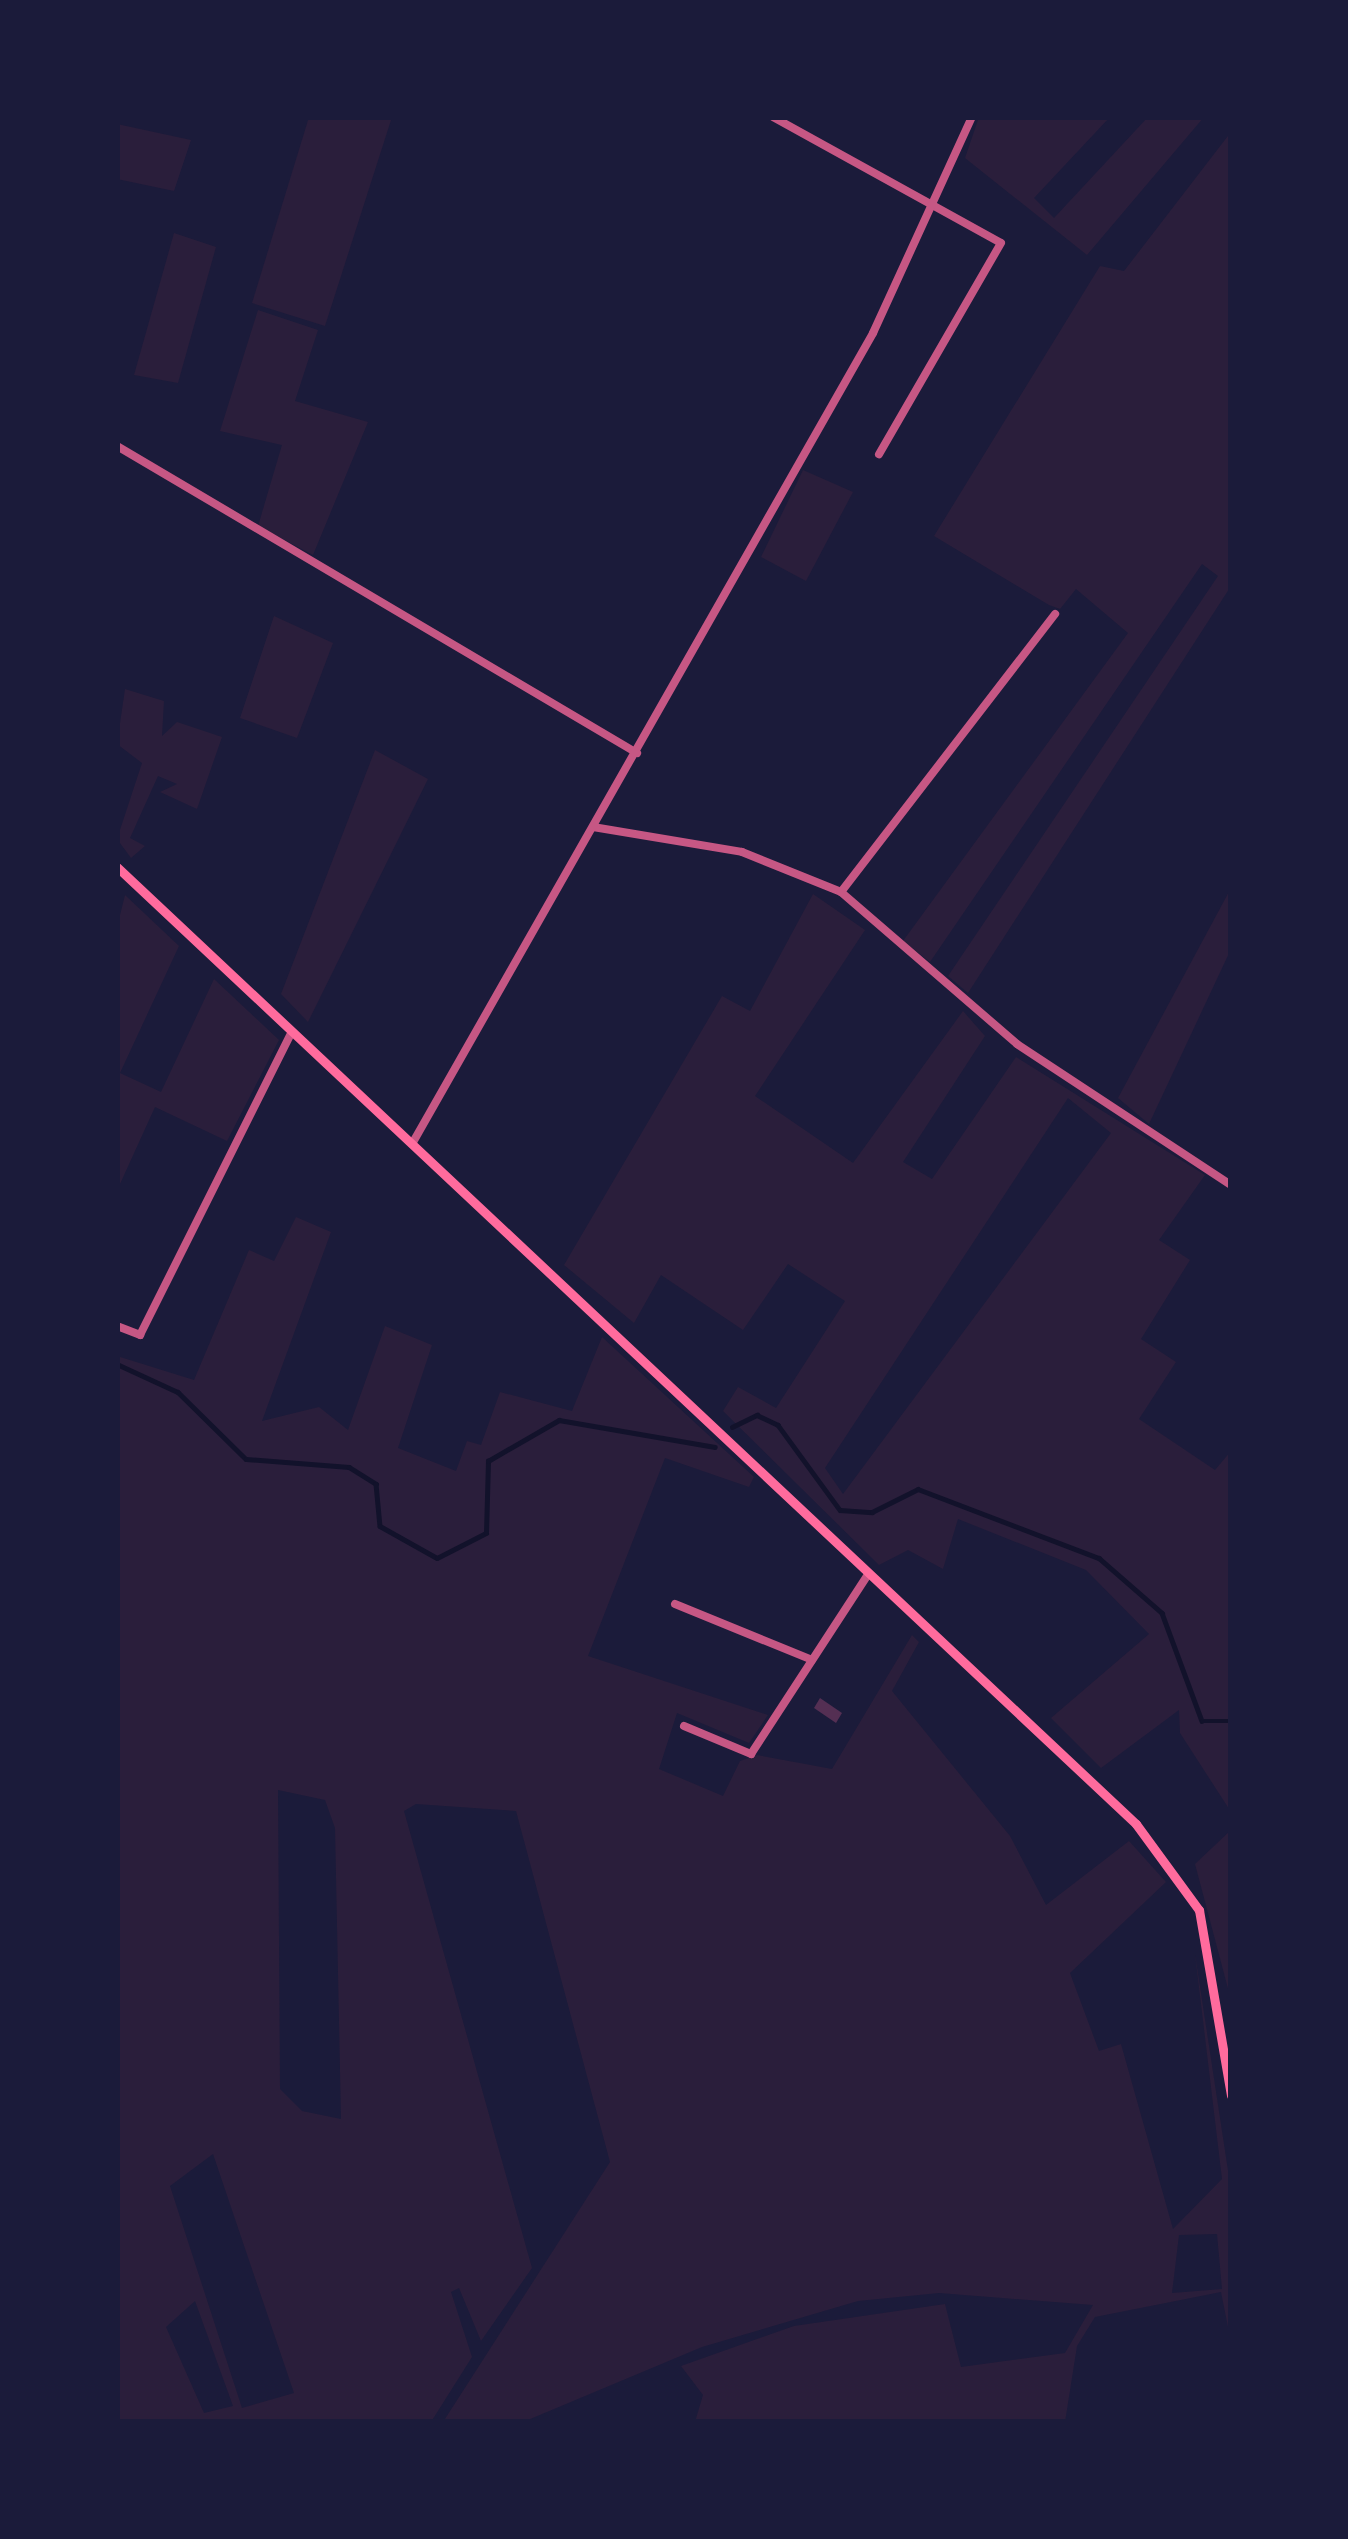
<!DOCTYPE html>
<html>
<head>
<meta charset="utf-8">
<style>
  body { margin:0 }
  #map { position:relative; width:1348px; height:2539px; overflow:hidden; background:#1b1b3a; font-family:"Space Grotesk",sans-serif }
  div>[style] { position:absolute }
  .green>* { inset:0; background:#2a1e3b }
  .stream>* { height:4.5px; margin:-2.25px; padding:0 2.25px; transform-origin:2.25px; border-radius:2.25px; background:#12122b }
  .building>* { inset:0; background:#542f53 }
  .minor>* { height:8px; margin:-4px; padding:0 4px; transform-origin:4px; border-radius:4px; background:#c65784 }
  .secondary>* { height:9px; margin:-4.5px; padding:0 4.5px; transform-origin:4.5px; border-radius:4.5px; background:#ff6b9d }
  span { translate:-50% -50%; white-space:nowrap; text-align:center; line-height:1.15; -webkit-text-stroke:9px #1b1b3a; paint-order:stroke }
  .frame { position:absolute; inset:0; border:120px solid #1b1b3a; pointer-events:none }
</style>
</head>
<body>
<div id="map">
  <div class="green">
    <i style="clip-path:polygon(309px 117px,392px 117px,325px 326px,252px 303px)"></i>
    <i style="clip-path:polygon(979px 117px,1110px 117px,1034px 198px,1054px 218px,1148px 117px,1204px 117px,1087px 255px,965px 158px)"></i>
    <i style="clip-path:polygon(117px 124px,191px 140px,174px 191px,117px 179px)"></i>
    <i style="clip-path:polygon(1231px 132px,1231px 586px,968px 993px,948px 976px,1218px 576px,1202px 564px,930px 962px,903px 941px,1128px 633px,1076px 589px,1060px 609px,1049px 605px,934px 536px,1100px 266px,1124px 271px)"></i>
    <i style="clip-path:polygon(174px 233px,216px 247px,178px 383px,134px 375px)"></i>
    <i style="clip-path:polygon(258px 310px,318px 330px,295px 401px,368px 422px,313px 555px,258px 526px,282px 445px,220px 431px)"></i>
    <i style="clip-path:polygon(803px 470px,853px 492px,806px 581px,761px 557px)"></i>
    <i style="clip-path:polygon(274px 616px,333px 643px,297px 738px,240px 718px)"></i>
    <i style="clip-path:polygon(125px 689px,164px 701px,162px 736px,177px 722px,222px 737px,197px 809px,160px 792px,177px 784px,158px 776px,130px 838px,145px 846px,131px 858px,117px 839px,142px 763px,117px 744px)"></i>
    <i style="clip-path:polygon(375px 750px,428px 779px,308px 1022px,281px 994px)"></i>
    <i style="clip-path:polygon(1231px 888px,1231px 949px,1149px 1124px,1118px 1098px)"></i>
    <i style="clip-path:polygon(evenodd,813px 894px,865px 930px,755px 1096px,853px 1163px,963px 1011px,985px 1036px,903px 1162px,932px 1179px,1016px 1057px,1205px 1175px,1159px 1240px,1190px 1260px,1141px 1339px,1176px 1362px,1139px 1419px,1215px 1470px,1231px 1451px,1231px 1812px,1180px 1733px,1179px 1710px,1101px 1768px,1051px 1718px,1149px 1634px,1086px 1570px,958px 1519px,943px 1569px,908px 1550px,879px 1565px,723px 1411px,738px 1387px,776px 1408px,845px 1301px,788px 1264px,743px 1330px,661px 1275px,634px 1323px,564px 1265px,722px 996px,750px 1011px,813px 894px,1068px 1098px,1111px 1133px,843px 1494px,825px 1468px,1068px 1098px)"></i>
    <i style="clip-path:polygon(125px 895px,179px 946px,120px 1073px,161px 1092px,214px 979px,279px 1040px,227px 1141px,155px 1107px,120px 1184px,117px 927px)"></i>
    <i style="clip-path:polygon(evenodd,296px 1217px,331px 1232px,262px 1421px,319px 1407px,348px 1430px,385px 1326px,432px 1345px,398px 1448px,456px 1471px,467px 1441px,481px 1445px,500px 1392px,572px 1411px,602px 1337px,754px 1477px,749px 1487px,665px 1458px,588px 1656px,768px 1715px,749px 1743px,677px 1713px,659px 1769px,723px 1796px,740px 1761px,757px 1755px,832px 1769px,912px 1635px,919px 1642px,892px 1691px,1010px 1836px,1046px 1905px,1129px 1841px,1166px 1882px,1070px 1973px,1099px 2051px,1121px 2044px,1173px 2229px,1222px 2179px,1195px 1954px,1231px 2190px,1231px 2342px,1221px 2292px,1095px 2317px,1077px 2346px,1065px 2422px,695px 2422px,703px 2395px,681px 2366px,794px 2326px,945px 2304px,961px 2367px,1065px 2353px,1093px 2305px,939px 2293px,858px 2301px,702px 2347px,523px 2422px,443px 2422px,610px 2162px,516px 1811px,416px 1804px,404px 1811px,532px 2268px,481px 2341px,459px 2288px,451px 2292px,472px 2357px,431px 2422px,117px 2422px,117px 1356px,194px 1380px,249px 1250px,274px 1261px,296px 1217px,278px 1790px,325px 1800px,335px 1828px,341px 2119px,302px 2111px,280px 2089px,278px 1790px,296px 1217px,213px 2154px,294px 2393px,242px 2408px,170px 2186px,213px 2154px,296px 1217px,1217px 2234px,1222px 2289px,1172px 2293px,1179px 2235px,1217px 2234px,296px 1217px,195px 2301px,233px 2406px,204px 2413px,166px 2327px,195px 2301px)"></i>
    <i style="clip-path:polygon(1231px 1830px,1231px 2000px,1195px 1864px)"></i>
  </div>
  <div class="stream">
    <i style="left:117px;top:1364px;width:67px;rotate:24.7deg"></i>
    <i style="left:178px;top:1392px;width:95px;rotate:44.6deg"></i>
    <i style="left:246px;top:1459px;width:103px;rotate:4.4deg"></i>
    <i style="left:349px;top:1467px;width:32px;rotate:32deg"></i>
    <i style="left:376px;top:1484px;width:42px;rotate:84.6deg"></i>
    <i style="left:380px;top:1526px;width:65px;rotate:29.3deg"></i>
    <i style="left:437px;top:1558px;width:55px;rotate:-27deg"></i>
    <i style="left:486px;top:1533px;width:72px;rotate:-88.4deg"></i>
    <i style="left:488px;top:1461px;width:82px;rotate:-30deg"></i>
    <i style="left:559px;top:1420px;width:158px;rotate:9.8deg"></i>
    <i style="left:732px;top:1427px;width:28px;rotate:-26deg"></i>
    <i style="left:757px;top:1415px;width:23px;rotate:25deg"></i>
    <i style="left:778px;top:1425px;width:105px;rotate:53.9deg"></i>
    <i style="left:840px;top:1510px;width:32px;rotate:4deg"></i>
    <i style="left:872px;top:1512px;width:51px;rotate:-26.6deg"></i>
    <i style="left:918px;top:1489px;width:194px;rotate:20.9deg"></i>
    <i style="left:1099px;top:1558px;width:84px;rotate:41.1deg"></i>
    <i style="left:1162px;top:1613px;width:115px;rotate:69.7deg"></i>
    <i style="left:1202px;top:1721px;width:29px"></i>
  </div>
  <div class="building">
    <i style="clip-path:polygon(820px 1698px,842px 1713px,836px 1723px,814px 1708px)"></i>
  </div>
  <div class="minor">
    <i style="left:773px;top:117px;width:260px;rotate:28.9deg"></i>
    <i style="left:1001px;top:243px;width:244px;rotate:120deg"></i>
    <i style="left:117px;top:446px;width:604px;rotate:30.56deg"></i>
    <i style="left:593px;top:827px;width:151px;rotate:9.5deg"></i>
    <i style="left:742px;top:852px;width:107px;rotate:22deg"></i>
    <i style="left:841px;top:892px;width:233px;rotate:40.8deg"></i>
    <i style="left:1017px;top:1044px;width:256px;rotate:33.4deg"></i>
    <i style="left:841px;top:892px;width:351px;rotate:-52.4deg"></i>
    <i style="left:412px;top:1144px;width:933px;rotate:-60.38deg"></i>
    <i style="left:873px;top:333px;width:238px;rotate:-65.4deg"></i>
    <i style="left:117px;top:1326px;width:25px;rotate:21deg"></i>
    <i style="left:140px;top:1335px;width:339px;rotate:-63.4deg"></i>
    <i style="left:675px;top:1604px;width:148px;rotate:22.2deg"></i>
    <i style="left:684px;top:1726px;width:73px;rotate:22.7deg"></i>
    <i style="left:751px;top:1754px;width:216px;rotate:-56.9deg"></i>
  </div>
  <div class="secondary">
    <i style="left:117px;top:867px;width:1398px;rotate:43.2deg"></i>
    <i style="left:1136px;top:1824px;width:107px;rotate:53.8deg"></i>
    <i style="left:1199px;top:1910px;width:188px;rotate:80.2deg"></i>
  </div>
  <div class="frame"></div>
</div>
</body>
</html>
